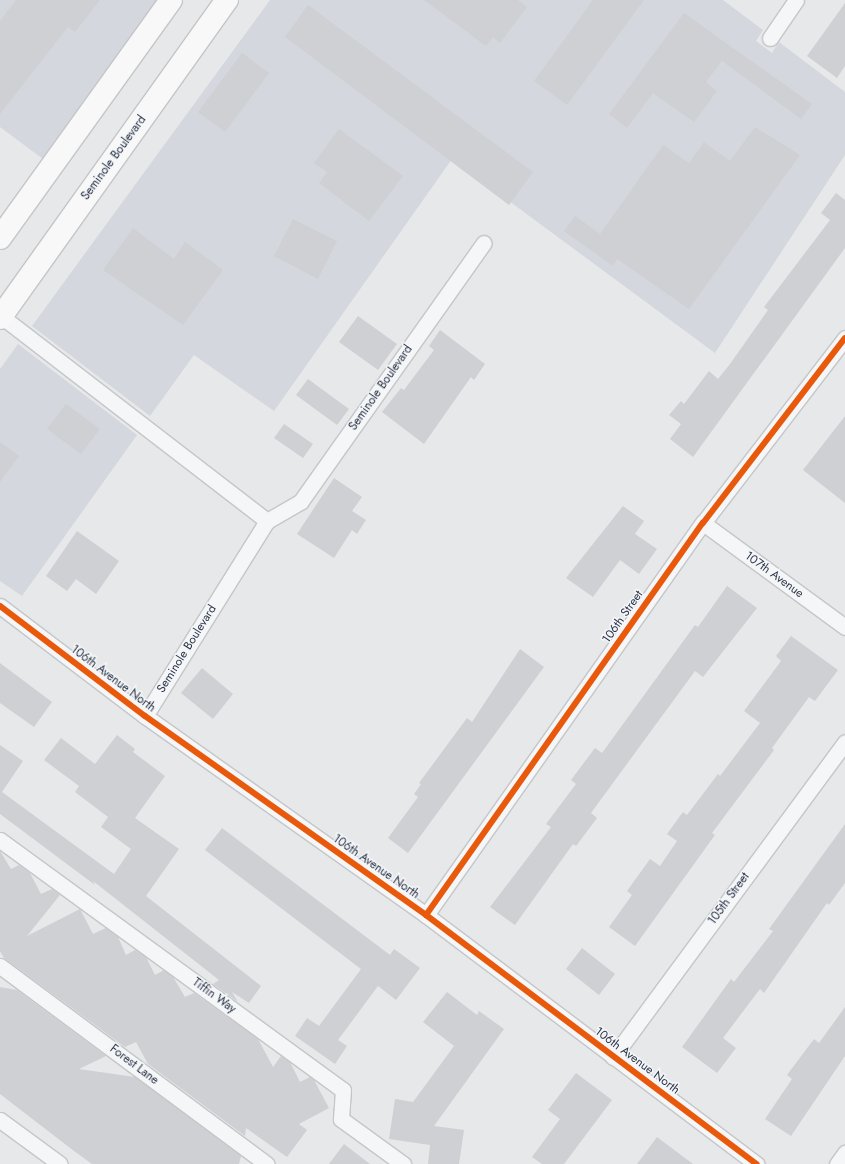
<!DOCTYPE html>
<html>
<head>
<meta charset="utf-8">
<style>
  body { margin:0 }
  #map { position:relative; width:845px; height:1164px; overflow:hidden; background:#e6e8ea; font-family:Jost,sans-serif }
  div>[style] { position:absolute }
  .built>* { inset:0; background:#d4d7dd }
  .building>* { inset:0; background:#ced0d3 }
  .roads { filter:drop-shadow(1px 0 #c4c6c8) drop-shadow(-1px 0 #c4c6c8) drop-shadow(0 1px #c4c6c8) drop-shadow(0 -1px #c4c6c8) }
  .street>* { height:15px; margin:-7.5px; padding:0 7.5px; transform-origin:7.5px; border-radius:7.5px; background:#f5f6f7 }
  .primary>* { height:22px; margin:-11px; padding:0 11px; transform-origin:11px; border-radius:11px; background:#f8f8f8 }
  .cycleway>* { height:6px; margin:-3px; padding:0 3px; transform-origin:3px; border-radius:3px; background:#e8590c }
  span { translate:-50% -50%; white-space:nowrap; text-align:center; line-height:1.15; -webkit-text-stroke:3px #f4f6f9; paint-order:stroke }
  .street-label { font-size:12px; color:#2b3445 }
</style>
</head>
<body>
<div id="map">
  <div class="built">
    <i style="clip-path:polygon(0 0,158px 0,43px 159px,0 127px)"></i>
    <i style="clip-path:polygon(270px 0,723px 0,763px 30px,756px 41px,772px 53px,779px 42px,845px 92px,845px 155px,715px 353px,452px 159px,274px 411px,194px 355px,150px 416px,32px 326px)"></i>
    <i style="clip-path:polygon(18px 344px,137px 435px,22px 596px,0 581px,0 369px)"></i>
  </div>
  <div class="building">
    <i style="clip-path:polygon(16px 0,100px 0,75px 32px,68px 27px,0 114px,0 21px)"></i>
    <i style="clip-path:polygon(424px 0,518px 0,527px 7px,500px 43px,493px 37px,486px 46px)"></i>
    <i style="clip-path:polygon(593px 0,644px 0,567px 105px,534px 81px)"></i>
    <i style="clip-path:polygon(845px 3px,845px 66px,837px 78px,807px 56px)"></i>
    <i style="clip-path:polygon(308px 5px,533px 172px,509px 205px,285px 37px)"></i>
    <i style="clip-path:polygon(684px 13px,812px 104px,801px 119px,722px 61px,706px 82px,717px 91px,694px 122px,653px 93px,627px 128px,609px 114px)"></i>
    <i style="clip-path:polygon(242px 53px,269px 73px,225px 132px,198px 112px)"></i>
    <i style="clip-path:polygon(755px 127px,800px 155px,689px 309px,617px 259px,613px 266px,564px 231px,575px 216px,600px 234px,663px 145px,689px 163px,704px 142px,730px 161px)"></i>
    <i style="clip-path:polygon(339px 129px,403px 176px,369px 221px,319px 183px,327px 172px,314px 163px)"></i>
    <i style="clip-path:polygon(836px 193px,845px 200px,845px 248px,693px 457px,670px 439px,681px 424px,669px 415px,681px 401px,684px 404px,709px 371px,718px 379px,730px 364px,768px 310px,764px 307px,830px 220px,821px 213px)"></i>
    <i style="clip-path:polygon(293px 219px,337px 241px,318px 279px,274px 256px)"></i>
    <i style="clip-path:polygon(133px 228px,174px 259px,185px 242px,223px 270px,183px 325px,103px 270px)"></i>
    <i style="clip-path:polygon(358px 316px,397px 344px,378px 370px,339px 342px)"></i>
    <i style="clip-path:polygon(440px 330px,485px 364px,474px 380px,471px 377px,424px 444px,382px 412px,401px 388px,404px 390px,434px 350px,429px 346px)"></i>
    <i style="clip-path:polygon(308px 379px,349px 409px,337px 425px,296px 395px)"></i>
    <i style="clip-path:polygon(66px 404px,100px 429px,81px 454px,47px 429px)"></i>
    <i style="clip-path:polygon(845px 416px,845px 503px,803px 470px)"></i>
    <i style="clip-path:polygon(284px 424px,313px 444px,303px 458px,274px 438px)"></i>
    <i style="clip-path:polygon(0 442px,19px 456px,0 482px)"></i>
    <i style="clip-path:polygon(334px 478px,362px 497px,352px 511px,366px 520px,357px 534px,352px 530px,334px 558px,297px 534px)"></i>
    <i style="clip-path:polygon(623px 506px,644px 521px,635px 534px,657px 549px,639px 574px,620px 560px,593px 597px,566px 578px)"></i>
    <i style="clip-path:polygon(77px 531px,119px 561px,96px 594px,76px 579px,67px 591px,46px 576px)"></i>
    <i style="clip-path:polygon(727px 586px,757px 608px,703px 677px,695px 671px,591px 813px,597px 818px,576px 846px,573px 844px,515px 925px,490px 907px,551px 827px,546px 824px,576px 784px,571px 780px,595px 748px,602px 753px,695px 625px,698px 627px)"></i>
    <i style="clip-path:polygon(791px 636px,838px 670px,815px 701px,809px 697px,772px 748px,774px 750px,712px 833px,715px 835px,635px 946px,609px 927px,632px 895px,627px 891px,650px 859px,660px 866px,677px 841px,667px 834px,683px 812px,687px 815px,718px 774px,720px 776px,760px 723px,744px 711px,781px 661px,776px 656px)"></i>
    <i style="clip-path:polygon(520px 649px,544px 667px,408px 853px,388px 838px,418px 797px,414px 794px,421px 784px,419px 783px,467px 718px,472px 722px)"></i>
    <i style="clip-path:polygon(0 663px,52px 702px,34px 727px,0 703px)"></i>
    <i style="clip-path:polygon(202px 668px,233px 694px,213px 719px,181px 693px)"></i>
    <i style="clip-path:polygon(117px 735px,135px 749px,133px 752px,165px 776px,135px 818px,179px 849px,146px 896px,261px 986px,249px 1003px,232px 992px,238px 1002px,213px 984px,219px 980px,93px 881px,95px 885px,0 814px,0 745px,23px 761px,2px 792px,114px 874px,131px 849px,101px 827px,108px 817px,75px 792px,79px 786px,44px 760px,61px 738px,95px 764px)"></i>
    <i style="clip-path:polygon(845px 824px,845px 883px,829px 905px,827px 903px,764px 993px,760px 989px,723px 1038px,736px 1048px,717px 1073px,682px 1047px,731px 979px,734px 982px,773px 931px,769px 929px)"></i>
    <i style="clip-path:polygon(222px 828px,390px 955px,394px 949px,420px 968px,396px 1000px,378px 986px,338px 1040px,347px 1046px,335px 1064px,295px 1036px,307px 1018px,319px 1026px,361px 969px,205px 850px)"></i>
    <i style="clip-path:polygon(0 851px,11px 869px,19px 865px,30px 873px,41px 894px,52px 889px,60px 895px,27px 936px,80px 909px,93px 934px,106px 928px,118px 937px,126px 955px,135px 950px,146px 957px,155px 975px,164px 970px,173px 977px,185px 997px,194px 993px,258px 1039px,273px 1067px,281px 1056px,290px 1062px,300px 1082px,310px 1077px,314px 1080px,329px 1108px,299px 1124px,307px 1130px,287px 1157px,246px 1128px,245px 1136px,148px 1064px,136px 1042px,125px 1047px,4px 958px,0 951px)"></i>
    <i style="clip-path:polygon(582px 948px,615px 974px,599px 995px,566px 969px)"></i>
    <i style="clip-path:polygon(0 987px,17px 990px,106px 1056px,79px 1069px,135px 1077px,241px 1156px,239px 1164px,92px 1164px,74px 1151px,0 1094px)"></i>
    <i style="clip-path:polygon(447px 992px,477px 1015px,479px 1011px,504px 1029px,434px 1126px,464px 1130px,459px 1164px,428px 1164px,430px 1145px,389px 1139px,395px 1099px,413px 1102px,454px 1046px,423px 1022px)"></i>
    <i style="clip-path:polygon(845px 1007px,845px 1056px,791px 1136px,765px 1119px,792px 1079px,787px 1075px,814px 1039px,819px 1043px)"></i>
    <i style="clip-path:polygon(576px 1073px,612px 1100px,564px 1164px,542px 1164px,532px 1157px,560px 1119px,548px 1110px)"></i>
    <i style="clip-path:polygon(657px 1137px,693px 1164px,637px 1164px)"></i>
    <i style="clip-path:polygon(344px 1144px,370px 1164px,329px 1164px)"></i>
  </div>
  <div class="roads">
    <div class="street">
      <i style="left:770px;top:38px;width:46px;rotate:-55.6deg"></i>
      <i style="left:1px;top:316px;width:336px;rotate:37.6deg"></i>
      <i style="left:703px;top:523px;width:176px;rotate:36.2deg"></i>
      <i style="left:0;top:606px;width:182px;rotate:37.2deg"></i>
      <i style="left:145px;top:716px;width:344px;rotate:35.3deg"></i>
      <i style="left:426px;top:915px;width:414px;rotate:37deg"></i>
      <i style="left:145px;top:716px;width:230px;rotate:-58deg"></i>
      <i style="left:267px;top:521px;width:39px;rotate:-30deg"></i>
      <i style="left:301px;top:501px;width:316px;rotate:-54.7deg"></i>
      <i style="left:0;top:840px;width:424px;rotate:36.1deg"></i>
      <i style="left:343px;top:1090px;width:29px;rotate:94deg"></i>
      <i style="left:341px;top:1119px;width:77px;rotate:36deg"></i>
      <i style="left:426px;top:915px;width:480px;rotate:-54.8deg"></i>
      <i style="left:703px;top:523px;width:233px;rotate:-52.5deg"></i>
      <i style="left:0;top:966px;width:332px;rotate:36.6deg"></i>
      <i style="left:613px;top:1057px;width:391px;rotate:-53.6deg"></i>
      <i style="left:0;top:1120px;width:74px;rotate:36.3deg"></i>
      <i style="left:837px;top:1164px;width:14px;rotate:-54deg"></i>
    </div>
    <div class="primary">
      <i style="left:0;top:238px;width:293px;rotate:-54.3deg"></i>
      <i style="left:0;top:318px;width:391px;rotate:-54.5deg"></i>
    </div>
  </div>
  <div class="cycleway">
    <i style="left:0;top:606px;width:182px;rotate:37.2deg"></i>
    <i style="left:145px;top:716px;width:344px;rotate:35.3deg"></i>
    <i style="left:426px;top:915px;width:414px;rotate:37deg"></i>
    <i style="left:426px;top:915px;width:480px;rotate:-54.8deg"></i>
    <i style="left:703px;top:523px;width:233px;rotate:-52.5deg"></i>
  </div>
  <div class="street-label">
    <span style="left:114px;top:158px;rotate:-54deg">Seminole Boulevard</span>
    <span style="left:381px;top:388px;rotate:-55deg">Seminole Boulevard</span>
    <span style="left:774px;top:575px;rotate:36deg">107th Avenue</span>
    <span style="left:623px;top:617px;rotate:-55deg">106th Street</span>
    <span style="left:187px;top:649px;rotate:-58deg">Seminole Boulevard</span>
    <span style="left:113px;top:679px;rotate:37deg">106th Avenue North</span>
    <span style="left:376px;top:867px;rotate:35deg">106th Avenue North</span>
    <span style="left:729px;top:899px;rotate:-54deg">105th Street</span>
    <span style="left:214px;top:996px;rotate:36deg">Tiffin Way</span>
    <span style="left:637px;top:1061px;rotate:37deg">106th Avenue North</span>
    <span style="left:134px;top:1065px;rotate:37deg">Forest Lane</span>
  </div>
</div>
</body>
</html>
